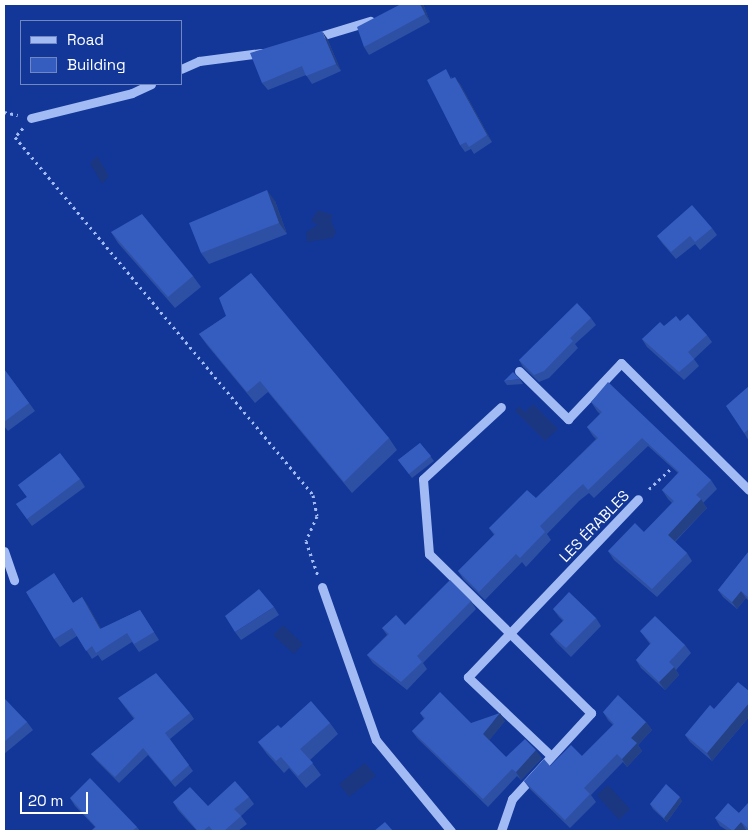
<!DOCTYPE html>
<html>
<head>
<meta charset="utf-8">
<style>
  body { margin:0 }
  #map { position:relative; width:753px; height:835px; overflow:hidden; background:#123798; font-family:"Space Grotesk",sans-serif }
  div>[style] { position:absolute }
  .water>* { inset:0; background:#1c3781 }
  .path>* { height:3px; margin-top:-1.5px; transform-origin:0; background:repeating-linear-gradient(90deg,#a3bbf4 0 2.5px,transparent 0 6.5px) }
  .minor>* { height:9px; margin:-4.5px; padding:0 4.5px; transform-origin:4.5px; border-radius:4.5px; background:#a3bbf4 }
  .wall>* { inset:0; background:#2e50a4 }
  .shaded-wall>* { inset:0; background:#254186 }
  .building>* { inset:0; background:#355dbf }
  span { translate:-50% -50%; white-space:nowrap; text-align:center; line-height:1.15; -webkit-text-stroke:5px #123798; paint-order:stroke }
  .street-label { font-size:15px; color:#fff }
  .frame { position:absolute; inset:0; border:5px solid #fff; pointer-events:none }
  .legend { position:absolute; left:20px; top:20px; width:162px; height:65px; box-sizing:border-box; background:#123798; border:1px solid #7187c1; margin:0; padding:6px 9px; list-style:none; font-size:15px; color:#fff }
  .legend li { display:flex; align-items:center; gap:10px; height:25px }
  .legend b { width:25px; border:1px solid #7187c1 }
  .scale { position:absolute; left:20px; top:792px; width:68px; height:22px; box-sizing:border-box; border:2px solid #fff; border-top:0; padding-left:6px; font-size:15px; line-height:18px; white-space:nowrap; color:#fff; -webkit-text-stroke:4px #123798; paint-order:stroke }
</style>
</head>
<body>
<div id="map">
  <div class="water">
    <i style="clip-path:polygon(97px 156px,109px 176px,102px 184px,90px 163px)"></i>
    <i style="clip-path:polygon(318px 210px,333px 215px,331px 221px,336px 232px,333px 238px,307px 242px,306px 232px,318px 225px,311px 221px)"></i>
    <i style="clip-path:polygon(533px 404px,558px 429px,545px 441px,515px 411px,519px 406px,525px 412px)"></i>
    <i style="clip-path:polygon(283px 625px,303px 644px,294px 654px,273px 635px)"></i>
    <i style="clip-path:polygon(365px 763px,376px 776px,349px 797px,339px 784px)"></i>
    <i style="clip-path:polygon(608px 785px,630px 809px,619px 820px,597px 795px)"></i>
  </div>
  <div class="path">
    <i style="left:4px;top:112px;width:14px;rotate:12deg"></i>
    <i style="left:23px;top:128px;width:12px;rotate:132deg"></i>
    <i style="left:15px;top:137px;width:466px;rotate:50.2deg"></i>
    <i style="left:313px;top:495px;width:21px;rotate:79deg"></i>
    <i style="left:317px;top:516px;width:27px;rotate:114deg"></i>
    <i style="left:306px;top:541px;width:36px;rotate:71deg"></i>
    <i style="left:649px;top:489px;width:34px;rotate:-43deg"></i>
  </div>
  <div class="minor">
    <i style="left:314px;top:38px;width:59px;rotate:-16.9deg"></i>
    <i style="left:181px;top:69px;width:20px;rotate:-24deg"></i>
    <i style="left:199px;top:61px;width:63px;rotate:-7.4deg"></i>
    <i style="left:31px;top:118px;width:104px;rotate:-13.9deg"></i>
    <i style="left:132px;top:93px;width:21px;rotate:-25deg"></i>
    <i style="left:519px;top:371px;width:69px;rotate:44.4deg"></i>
    <i style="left:568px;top:419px;width:77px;rotate:-46.6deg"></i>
    <i style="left:621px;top:363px;width:180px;rotate:44.8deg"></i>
    <i style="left:4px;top:551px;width:31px;rotate:71deg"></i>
    <i style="left:322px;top:587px;width:162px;rotate:70.6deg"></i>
    <i style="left:376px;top:740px;width:118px;rotate:50.5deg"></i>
    <i style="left:549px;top:754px;width:112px;rotate:-136.5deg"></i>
    <i style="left:468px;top:677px;width:246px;rotate:-46.3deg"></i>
    <i style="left:501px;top:831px;width:34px;rotate:-71deg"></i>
    <i style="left:512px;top:799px;width:117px;rotate:-47.4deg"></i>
    <i style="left:591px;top:713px;width:227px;rotate:-135.5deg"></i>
    <i style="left:429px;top:554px;width:75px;rotate:-94.6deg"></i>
    <i style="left:423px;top:479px;width:106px;rotate:-42.7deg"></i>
  </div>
  <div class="wall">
    <i style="clip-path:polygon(423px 4px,430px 22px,369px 55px,364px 47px)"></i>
    <i style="clip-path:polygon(327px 38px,341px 71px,312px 84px,306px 75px,268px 90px,262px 83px)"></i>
    <i style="clip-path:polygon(451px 76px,452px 78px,460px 84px,492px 142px,474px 154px,471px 149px,465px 152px,460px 145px)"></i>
    <i style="clip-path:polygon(275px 201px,287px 234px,209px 264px,201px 253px)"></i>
    <i style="clip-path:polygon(712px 228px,717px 235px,700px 250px,695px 244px,676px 259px,662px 243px,657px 236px)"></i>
    <i style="clip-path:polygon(111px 232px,193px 276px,201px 287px,175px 308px,118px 243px)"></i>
    <i style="clip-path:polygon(226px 316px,389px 438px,397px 450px,352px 493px,268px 392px,255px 403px,207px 345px,199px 334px)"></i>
    <i style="clip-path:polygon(591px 318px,596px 325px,575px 344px,578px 348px,549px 378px,539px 382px,523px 367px,519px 360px)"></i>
    <i style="clip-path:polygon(680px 321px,707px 335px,712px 342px,694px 359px,699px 366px,684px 380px,647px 347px,642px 339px,664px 326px)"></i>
    <i style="clip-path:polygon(4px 369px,35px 411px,8px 431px,4px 426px)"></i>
    <i style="clip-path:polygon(520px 379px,523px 384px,507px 385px,504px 381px)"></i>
    <i style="clip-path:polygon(749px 386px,749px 441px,744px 433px)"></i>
    <i style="clip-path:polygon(591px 402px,711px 480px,717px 489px,703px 503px,707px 508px,675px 542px,687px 553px,692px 561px,657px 597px,614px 560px,608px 551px,644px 532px,672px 503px,668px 499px,662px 490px,678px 473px,648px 446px,594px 498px,589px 493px,579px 501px,547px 534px,551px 540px,526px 567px,522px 562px,485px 600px,464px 580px,458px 571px,494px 535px,489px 528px,536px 498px,596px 439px,593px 436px,587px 427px,600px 414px,597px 411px)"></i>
    <i style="clip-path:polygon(420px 443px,434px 461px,412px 478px,398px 460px)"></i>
    <i style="clip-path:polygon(80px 479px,85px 487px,32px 526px,16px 504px,27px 497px,18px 485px)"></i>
    <i style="clip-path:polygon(749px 551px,749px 601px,746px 598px,737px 609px,723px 597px,718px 590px)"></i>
    <i style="clip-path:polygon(54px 573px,73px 603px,82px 597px,88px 606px,101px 629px,140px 610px,159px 640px,139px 652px,132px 642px,102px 661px,98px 655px,92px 659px,77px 636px,60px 647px,54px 639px)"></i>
    <i style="clip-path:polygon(471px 601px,476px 609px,423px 663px,427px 669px,407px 690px,373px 663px,367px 655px,387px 635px,382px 628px,405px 625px)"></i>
    <i style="clip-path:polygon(274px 607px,279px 615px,241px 640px,235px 632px)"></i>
    <i style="clip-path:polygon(553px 609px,596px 618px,601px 626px,571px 657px,556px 642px,550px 634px,563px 621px,559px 617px)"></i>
    <i style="clip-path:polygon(640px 631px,685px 645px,691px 653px,676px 670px,679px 675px,665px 690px,641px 668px,636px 660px,650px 644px)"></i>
    <i style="clip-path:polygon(749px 691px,749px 717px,712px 761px,690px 742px,685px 735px)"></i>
    <i style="clip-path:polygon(118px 698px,190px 713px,194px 719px,170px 739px,193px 771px,175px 787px,148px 755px,119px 783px,96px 760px,91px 754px,134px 719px)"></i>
    <i style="clip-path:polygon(4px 701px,27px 722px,33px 730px,4px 754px)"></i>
    <i style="clip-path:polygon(603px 712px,646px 722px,652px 730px,638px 745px,642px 751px,627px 767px,623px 762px,591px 795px,596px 802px,570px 828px,530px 789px,524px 781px,550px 766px,582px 756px,613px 725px,608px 720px)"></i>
    <i style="clip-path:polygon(420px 713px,471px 723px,505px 721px,489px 740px,506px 757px,542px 758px,521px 780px,517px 776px,488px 807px,417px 738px,412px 731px,424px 719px)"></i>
    <i style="clip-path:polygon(330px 723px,338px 734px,310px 760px,321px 775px,306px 788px,289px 768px,284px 773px,267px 754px,258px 742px,281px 728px)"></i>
    <i style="clip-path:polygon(249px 797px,254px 804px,241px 816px,247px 824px,238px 831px,197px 831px,178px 810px,173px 802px,208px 806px)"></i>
    <i style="clip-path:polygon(70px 798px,137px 827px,140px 831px,91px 831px,95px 827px,75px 806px)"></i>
    <i style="clip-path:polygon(682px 801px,667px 822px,653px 809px,650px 804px)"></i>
    <i style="clip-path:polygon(749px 802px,749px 831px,746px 830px,745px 831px,728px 831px,720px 826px,715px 818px,739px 813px)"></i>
  </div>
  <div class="shaded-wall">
    <i style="clip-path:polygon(420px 4px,423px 4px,430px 22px,425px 14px)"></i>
    <i style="clip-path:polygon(322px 31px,327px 38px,341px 71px,336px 64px)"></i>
    <i style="clip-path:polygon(455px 77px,460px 84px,492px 142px,487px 135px)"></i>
    <i style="clip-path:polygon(267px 190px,275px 201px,287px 234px,279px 223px)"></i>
    <i style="clip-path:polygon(701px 499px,707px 508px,673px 543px,668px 535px)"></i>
    <i style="clip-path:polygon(741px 591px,746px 598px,737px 609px,732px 602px)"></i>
    <i style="clip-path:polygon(82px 597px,88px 606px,106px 637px,100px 629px)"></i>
    <i style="clip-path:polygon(674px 667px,679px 675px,665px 690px,659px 682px)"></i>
    <i style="clip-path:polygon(749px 703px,749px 717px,712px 761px,707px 753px)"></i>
    <i style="clip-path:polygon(500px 713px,505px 721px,488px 742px,483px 734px)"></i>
    <i style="clip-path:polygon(646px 722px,652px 730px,638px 745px,642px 751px,627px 767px,622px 759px,631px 738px)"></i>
    <i style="clip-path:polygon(536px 750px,542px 758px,521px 780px,516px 772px)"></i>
    <i style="clip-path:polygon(680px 797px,682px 801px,667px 822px,664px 818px)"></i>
    <i style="clip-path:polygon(741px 822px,746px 830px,745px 831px,733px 831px)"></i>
  </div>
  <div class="building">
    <i style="clip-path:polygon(401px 4px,420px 4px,425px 14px,364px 47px,357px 27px)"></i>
    <i style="clip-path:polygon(322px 31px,336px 64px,306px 76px,302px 66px,262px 83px,250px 53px)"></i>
    <i style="clip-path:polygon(446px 69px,451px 79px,455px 77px,487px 135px,469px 147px,466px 142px,460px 145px,427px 80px)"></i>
    <i style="clip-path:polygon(267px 190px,279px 223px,201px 253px,189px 223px)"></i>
    <i style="clip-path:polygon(692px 205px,712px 228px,695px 242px,690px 236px,671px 252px,657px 236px)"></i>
    <i style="clip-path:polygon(142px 214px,193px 276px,168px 297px,111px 232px)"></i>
    <i style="clip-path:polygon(251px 273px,389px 438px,344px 482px,260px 381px,247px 392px,199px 334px,226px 316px,219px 298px)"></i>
    <i style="clip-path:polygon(577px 303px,591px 318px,570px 338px,573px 341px,544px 371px,534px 375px,519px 360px)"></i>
    <i style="clip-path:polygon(688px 314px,707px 335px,688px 352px,694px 359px,679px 372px,642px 339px,660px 322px,664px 326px,676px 316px,680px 321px)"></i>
    <i style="clip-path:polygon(4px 369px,29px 403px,4px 422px)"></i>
    <i style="clip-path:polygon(513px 372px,520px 379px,504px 381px)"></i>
    <i style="clip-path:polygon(608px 382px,711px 480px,696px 495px,701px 499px,668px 535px,687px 553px,652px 589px,608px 551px,635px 523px,644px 532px,674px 501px,662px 490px,679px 472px,642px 438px,588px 490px,583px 484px,573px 493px,540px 526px,545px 532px,520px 558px,516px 554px,479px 592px,458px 571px,495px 534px,489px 528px,527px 490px,536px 498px,598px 438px,587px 427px,602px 412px,591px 402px)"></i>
    <i style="clip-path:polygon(749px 386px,749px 429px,744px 433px,726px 406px)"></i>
    <i style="clip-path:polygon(420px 443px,431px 456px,409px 474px,398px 460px)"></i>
    <i style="clip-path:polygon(60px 453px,80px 479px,27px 519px,16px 504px,27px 497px,18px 485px)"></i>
    <i style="clip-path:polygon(749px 551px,749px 598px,741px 591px,732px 602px,718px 590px)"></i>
    <i style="clip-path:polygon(54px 573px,73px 603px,82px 597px,100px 629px,140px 610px,154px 632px,134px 644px,127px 633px,96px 653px,92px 646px,86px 651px,72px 628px,54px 639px,26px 592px)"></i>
    <i style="clip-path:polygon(450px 580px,471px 601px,417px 656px,422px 662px,401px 682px,367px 655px,389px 634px,382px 628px,396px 615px,405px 625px)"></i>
    <i style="clip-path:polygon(259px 589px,274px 607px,235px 632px,225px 616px)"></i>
    <i style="clip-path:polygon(569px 592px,596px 618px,566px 648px,550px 634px,564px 620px,553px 609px)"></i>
    <i style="clip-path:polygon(655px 616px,685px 645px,669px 662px,674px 667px,659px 682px,636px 660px,651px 643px,640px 631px)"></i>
    <i style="clip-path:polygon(156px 673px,190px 713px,165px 733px,189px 765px,171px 781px,143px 748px,115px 777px,91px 754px,135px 718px,118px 698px)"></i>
    <i style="clip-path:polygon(738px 682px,749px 691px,749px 703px,707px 753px,685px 735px,710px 705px,714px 709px)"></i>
    <i style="clip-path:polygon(440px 692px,471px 723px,500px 713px,483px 734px,506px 757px,525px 739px,536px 750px,516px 772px,512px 769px,483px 799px,412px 731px,425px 718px,420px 713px)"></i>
    <i style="clip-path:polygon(618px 695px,646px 722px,631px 738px,637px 743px,622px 759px,617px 754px,584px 788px,590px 794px,565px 820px,524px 781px,544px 759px,550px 766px,571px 745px,582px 756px,614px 724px,603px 712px)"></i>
    <i style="clip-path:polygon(5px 699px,27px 722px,4px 742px,4px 701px)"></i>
    <i style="clip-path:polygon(311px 701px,330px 723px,300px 749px,313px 763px,298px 776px,281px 757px,276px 761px,258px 742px,278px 725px,281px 728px)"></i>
    <i style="clip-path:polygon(90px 778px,137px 827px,132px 831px,91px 831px,96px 827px,70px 798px)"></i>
    <i style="clip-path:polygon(235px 781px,249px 797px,234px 809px,241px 816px,224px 831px,213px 831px,209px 826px,203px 831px,198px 831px,173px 802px,190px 787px,208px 806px)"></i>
    <i style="clip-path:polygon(666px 784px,680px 797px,664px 818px,650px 804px)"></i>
    <i style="clip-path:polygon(749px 802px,749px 829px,741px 822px,733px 831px,715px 818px,728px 803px,739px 813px)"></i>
    <i style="clip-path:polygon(385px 822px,393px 831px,374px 831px)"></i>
  </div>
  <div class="street-label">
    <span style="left:594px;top:526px;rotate:-46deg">LES ÉRABLES</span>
  </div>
  <div class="frame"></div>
  <ul class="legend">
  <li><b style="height:6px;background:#a3bbf4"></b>Road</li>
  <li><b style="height:14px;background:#355dbf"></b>Building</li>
  </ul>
  <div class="scale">20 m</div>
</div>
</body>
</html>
